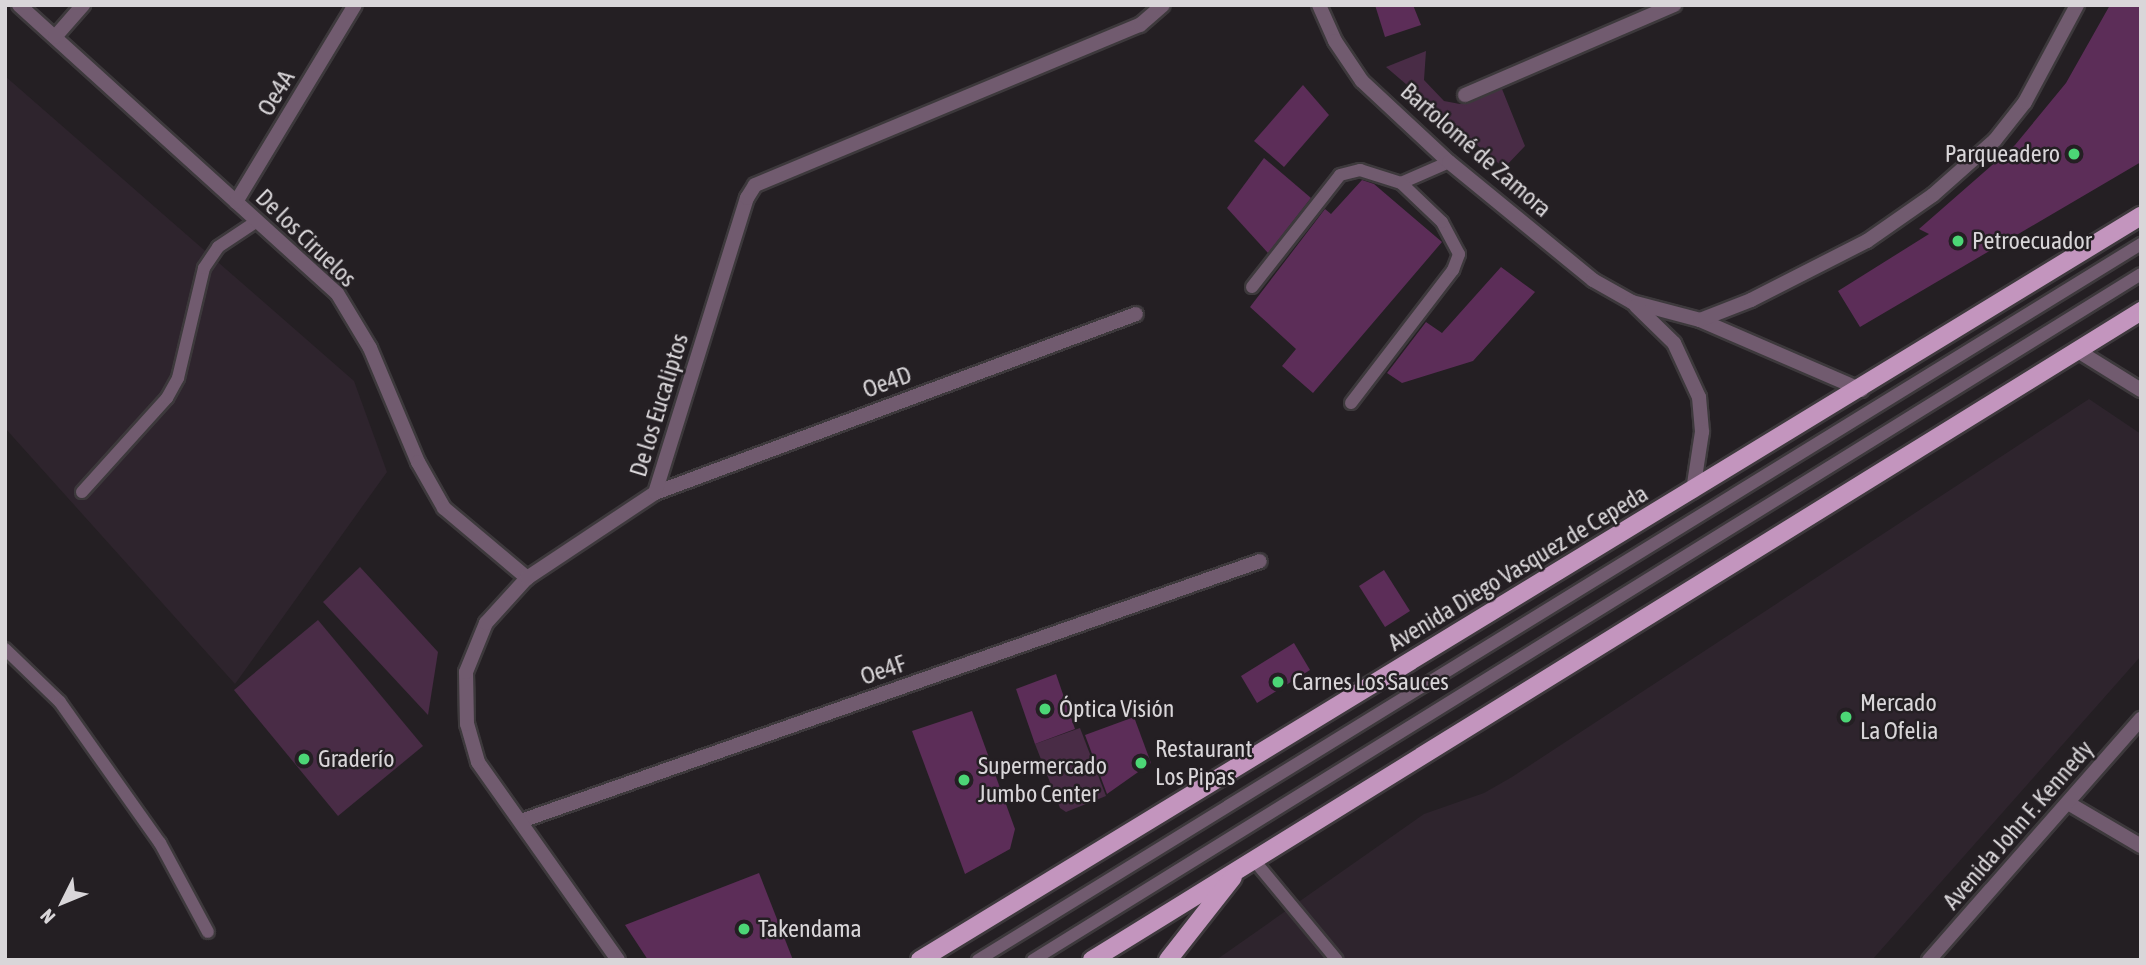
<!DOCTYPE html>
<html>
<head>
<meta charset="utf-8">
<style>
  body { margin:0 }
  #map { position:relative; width:2146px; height:965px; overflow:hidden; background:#241f23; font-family:"Asap Condensed",sans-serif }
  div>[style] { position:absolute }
  .built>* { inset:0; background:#2e242d }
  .green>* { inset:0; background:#492c46 }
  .building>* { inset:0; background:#5c2d58 }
  .roads { filter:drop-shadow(2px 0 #3d393c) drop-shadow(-2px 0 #3d393c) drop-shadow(0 2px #3d393c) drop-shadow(0 -2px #3d393c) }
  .service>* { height:12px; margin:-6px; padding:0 6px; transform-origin:6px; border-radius:6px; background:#715b6f }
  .minor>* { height:14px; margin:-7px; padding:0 7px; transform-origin:7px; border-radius:7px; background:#715b6f }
  .tertiary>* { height:14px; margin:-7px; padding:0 7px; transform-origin:7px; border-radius:7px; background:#715b6f }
  .primary>* { height:18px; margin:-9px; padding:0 9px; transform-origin:9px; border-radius:9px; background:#c395be }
  .dots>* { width:19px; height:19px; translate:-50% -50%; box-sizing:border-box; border:4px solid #241f23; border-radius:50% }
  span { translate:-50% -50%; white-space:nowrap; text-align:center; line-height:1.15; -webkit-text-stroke:5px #241f23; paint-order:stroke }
  .street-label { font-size:24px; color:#d9d6d9 }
  .poi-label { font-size:24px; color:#d9d6d9 }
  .right { translate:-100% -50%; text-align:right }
  .left { translate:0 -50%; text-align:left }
  .frame { position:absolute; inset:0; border:7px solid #d9d6d9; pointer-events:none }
  .north { position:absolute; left:28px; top:867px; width:70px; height:70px; -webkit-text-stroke:5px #241f23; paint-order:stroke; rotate:227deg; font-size:19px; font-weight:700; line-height:28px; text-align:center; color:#d9d6d9 }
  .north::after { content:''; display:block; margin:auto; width:24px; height:32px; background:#d9d6d9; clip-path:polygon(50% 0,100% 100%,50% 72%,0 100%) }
</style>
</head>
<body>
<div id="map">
  <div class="built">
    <i style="clip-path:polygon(5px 76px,354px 381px,387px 472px,235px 684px,5px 428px)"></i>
    <i style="clip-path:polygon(2089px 399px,2141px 434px,2141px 656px,1872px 960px,1216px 960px,1424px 814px,1484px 793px,1512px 777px)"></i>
  </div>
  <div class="green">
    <i style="clip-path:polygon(1426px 51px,1424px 80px,1444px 101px,1460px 104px,1502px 89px,1525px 146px,1504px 168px,1386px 67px)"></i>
    <i style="clip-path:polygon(360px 567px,438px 652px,428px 715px,323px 602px)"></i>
    <i style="clip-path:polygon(318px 620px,423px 746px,338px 816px,234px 690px)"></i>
    <i style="clip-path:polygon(1080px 728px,1106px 796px,1066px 812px,1060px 808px,1035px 744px)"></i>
  </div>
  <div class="building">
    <i style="clip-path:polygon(1375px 5px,1413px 5px,1421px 25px,1385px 37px)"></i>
    <i style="clip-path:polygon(2110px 5px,2141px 5px,2141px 162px,1860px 327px,1838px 291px,1929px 234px,1919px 229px,2015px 145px,2066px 83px)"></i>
    <i style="clip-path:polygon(1303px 85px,1329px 115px,1284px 167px,1254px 141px)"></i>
    <i style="clip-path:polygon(1264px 158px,1311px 198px,1268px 253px,1227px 208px)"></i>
    <i style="clip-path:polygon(1362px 180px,1374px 184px,1442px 242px,1313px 393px,1282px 366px,1296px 349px,1250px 307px,1325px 209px,1331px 214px)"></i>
    <i style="clip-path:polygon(1501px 267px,1535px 292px,1473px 361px,1402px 383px,1387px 373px,1426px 322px,1442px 333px)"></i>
    <i style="clip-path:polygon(1384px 570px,1410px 611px,1385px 627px,1359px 586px)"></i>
    <i style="clip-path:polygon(1294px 643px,1310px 670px,1257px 703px,1241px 676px)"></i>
    <i style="clip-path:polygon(1056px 674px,1075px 729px,1035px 744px,1016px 689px)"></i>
    <i style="clip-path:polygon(972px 711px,1015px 829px,1010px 849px,965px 874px,912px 731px)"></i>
    <i style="clip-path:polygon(1134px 717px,1151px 763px,1107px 794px,1085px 735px)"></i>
    <i style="clip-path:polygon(759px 873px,793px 960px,648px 960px,625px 925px)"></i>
  </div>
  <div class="roads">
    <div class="service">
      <i style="left:1252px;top:287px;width:142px;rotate:-51.8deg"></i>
      <i style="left:1340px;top:175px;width:21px;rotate:-14deg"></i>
      <i style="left:1360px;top:170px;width:43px;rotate:17.6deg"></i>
      <i style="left:1401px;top:183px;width:52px;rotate:-23.6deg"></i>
      <i style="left:1351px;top:403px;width:168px;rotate:-52.5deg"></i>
      <i style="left:1453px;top:270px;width:17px;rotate:-69deg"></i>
      <i style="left:1459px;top:254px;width:36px;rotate:-118deg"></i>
      <i style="left:1442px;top:222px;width:57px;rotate:-136.4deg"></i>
      <i style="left:82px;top:492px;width:127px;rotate:-47.9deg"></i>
      <i style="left:167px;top:398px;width:23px;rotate:-61deg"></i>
      <i style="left:178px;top:378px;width:113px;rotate:-76.7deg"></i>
      <i style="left:204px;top:268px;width:25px;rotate:-56deg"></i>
      <i style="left:218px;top:247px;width:47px;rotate:-33.7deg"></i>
      <i style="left:5px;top:649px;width:76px;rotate:43.9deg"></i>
      <i style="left:60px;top:702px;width:173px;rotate:54.7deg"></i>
      <i style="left:160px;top:843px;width:101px;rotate:61.7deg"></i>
      <i style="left:1253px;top:859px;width:131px;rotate:50.3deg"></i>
      <i style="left:978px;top:960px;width:1366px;rotate:-31.62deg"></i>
      <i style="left:1033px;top:960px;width:1303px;rotate:-31.76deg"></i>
    </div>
    <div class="minor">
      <i style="left:19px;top:5px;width:429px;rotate:42.2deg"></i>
      <i style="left:337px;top:293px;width:64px;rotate:59deg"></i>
      <i style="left:370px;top:348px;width:124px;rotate:67.2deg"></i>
      <i style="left:418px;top:462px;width:53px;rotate:60.5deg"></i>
      <i style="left:444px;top:508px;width:109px;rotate:40.1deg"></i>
      <i style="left:1319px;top:5px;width:39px;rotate:66deg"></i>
      <i style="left:1335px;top:41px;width:48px;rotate:56deg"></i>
      <i style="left:1362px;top:81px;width:119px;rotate:43deg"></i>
      <i style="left:1449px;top:162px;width:186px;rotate:39.3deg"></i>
      <i style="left:1593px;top:280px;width:45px;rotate:29.4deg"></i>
      <i style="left:1632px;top:302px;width:70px;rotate:14.8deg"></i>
      <i style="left:1700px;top:320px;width:176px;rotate:23.4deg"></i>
      <i style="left:55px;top:37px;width:43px;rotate:-48.8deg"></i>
      <i style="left:1465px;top:95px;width:228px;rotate:-23.3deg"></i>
      <i style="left:236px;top:202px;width:230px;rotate:-58.9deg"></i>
      <i style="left:1636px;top:306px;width:53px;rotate:44.2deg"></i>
      <i style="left:1674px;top:343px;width:60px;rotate:65.2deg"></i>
      <i style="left:1699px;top:397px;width:35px;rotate:85deg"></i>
      <i style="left:1702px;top:432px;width:60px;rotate:98.7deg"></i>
      <i style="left:1700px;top:320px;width:55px;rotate:-21.4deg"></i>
      <i style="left:1751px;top:300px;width:130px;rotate:-27deg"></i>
      <i style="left:1867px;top:241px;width:80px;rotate:-34.9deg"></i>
      <i style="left:1933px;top:195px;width:83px;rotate:-41.6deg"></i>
      <i style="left:1995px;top:140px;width:48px;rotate:-51.7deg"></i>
      <i style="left:2025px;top:102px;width:110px;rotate:-61.8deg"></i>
      <i style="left:2078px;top:351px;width:74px;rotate:31.8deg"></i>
      <i style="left:655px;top:493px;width:513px;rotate:-20.41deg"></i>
      <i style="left:2068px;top:803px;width:85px;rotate:30.5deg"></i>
      <i style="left:521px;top:821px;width:783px;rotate:-19.38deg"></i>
      <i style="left:1929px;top:960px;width:321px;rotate:-48.7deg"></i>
    </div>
    <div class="tertiary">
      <i style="left:618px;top:960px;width:242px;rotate:-125.3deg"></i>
      <i style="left:478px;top:762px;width:40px;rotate:-106deg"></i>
      <i style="left:467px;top:724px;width:52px;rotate:-91.1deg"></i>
      <i style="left:466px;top:672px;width:53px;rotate:-67.8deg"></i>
      <i style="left:486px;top:623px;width:61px;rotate:-47.7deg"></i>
      <i style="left:527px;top:578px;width:154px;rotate:-33.6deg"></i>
      <i style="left:655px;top:493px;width:309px;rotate:-72.7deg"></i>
      <i style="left:747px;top:198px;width:15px;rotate:-58deg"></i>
      <i style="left:755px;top:185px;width:417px;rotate:-22.6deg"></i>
      <i style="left:1140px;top:25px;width:30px;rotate:-41deg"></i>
    </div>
    <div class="primary">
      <i style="left:920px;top:960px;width:1430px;rotate:-31.36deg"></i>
      <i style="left:1092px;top:960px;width:1234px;rotate:-31.74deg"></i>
      <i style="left:1168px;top:960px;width:105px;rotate:-51.9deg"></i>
    </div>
  </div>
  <div class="dots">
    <i style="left:2074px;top:154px;background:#4cd676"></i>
    <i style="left:1958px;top:241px;background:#4cd676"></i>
    <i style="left:1278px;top:682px;background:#4cd676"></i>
    <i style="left:1045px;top:709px;background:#4cd676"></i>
    <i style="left:1846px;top:717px;background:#4cd676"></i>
    <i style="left:304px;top:759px;background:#4cd676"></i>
    <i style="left:1141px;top:763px;background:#4cd676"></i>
    <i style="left:964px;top:780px;background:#4cd676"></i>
    <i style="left:744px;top:929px;background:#4cd676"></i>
  </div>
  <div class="street-label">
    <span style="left:276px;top:93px;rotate:-59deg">Oe4A</span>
    <span style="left:1476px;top:150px;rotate:41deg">Bartolomé de Zamora</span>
    <span style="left:306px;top:238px;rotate:44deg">De los Ciruelos</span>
    <span style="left:887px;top:382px;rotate:-20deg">Oe4D</span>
    <span style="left:659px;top:405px;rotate:-73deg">De los Eucaliptos</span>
    <span style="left:1518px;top:568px;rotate:-31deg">Avenida Diego Vasquez de Cepeda</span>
    <span style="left:883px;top:670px;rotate:-19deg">Oe4F</span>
    <span style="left:2018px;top:825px;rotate:-49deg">Avenida John F. Kennedy</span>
  </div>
  <div class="poi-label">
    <span class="right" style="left:2060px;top:154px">Parqueadero</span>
    <span class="left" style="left:1972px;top:241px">Petroecuador</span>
    <span class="left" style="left:1292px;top:682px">Carnes Los Sauces</span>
    <span class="left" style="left:1860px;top:717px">Mercado<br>La Ofelia</span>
    <span class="left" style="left:1059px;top:709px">Óptica Visión</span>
    <span class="left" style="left:1155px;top:763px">Restaurant<br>Los Pipas</span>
    <span class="left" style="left:318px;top:759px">Graderío</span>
    <span class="left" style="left:978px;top:780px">Supermercado<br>Jumbo Center</span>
    <span class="left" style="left:758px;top:929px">Takendama</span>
  </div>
  <div class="frame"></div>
  <div class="north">N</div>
</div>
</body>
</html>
